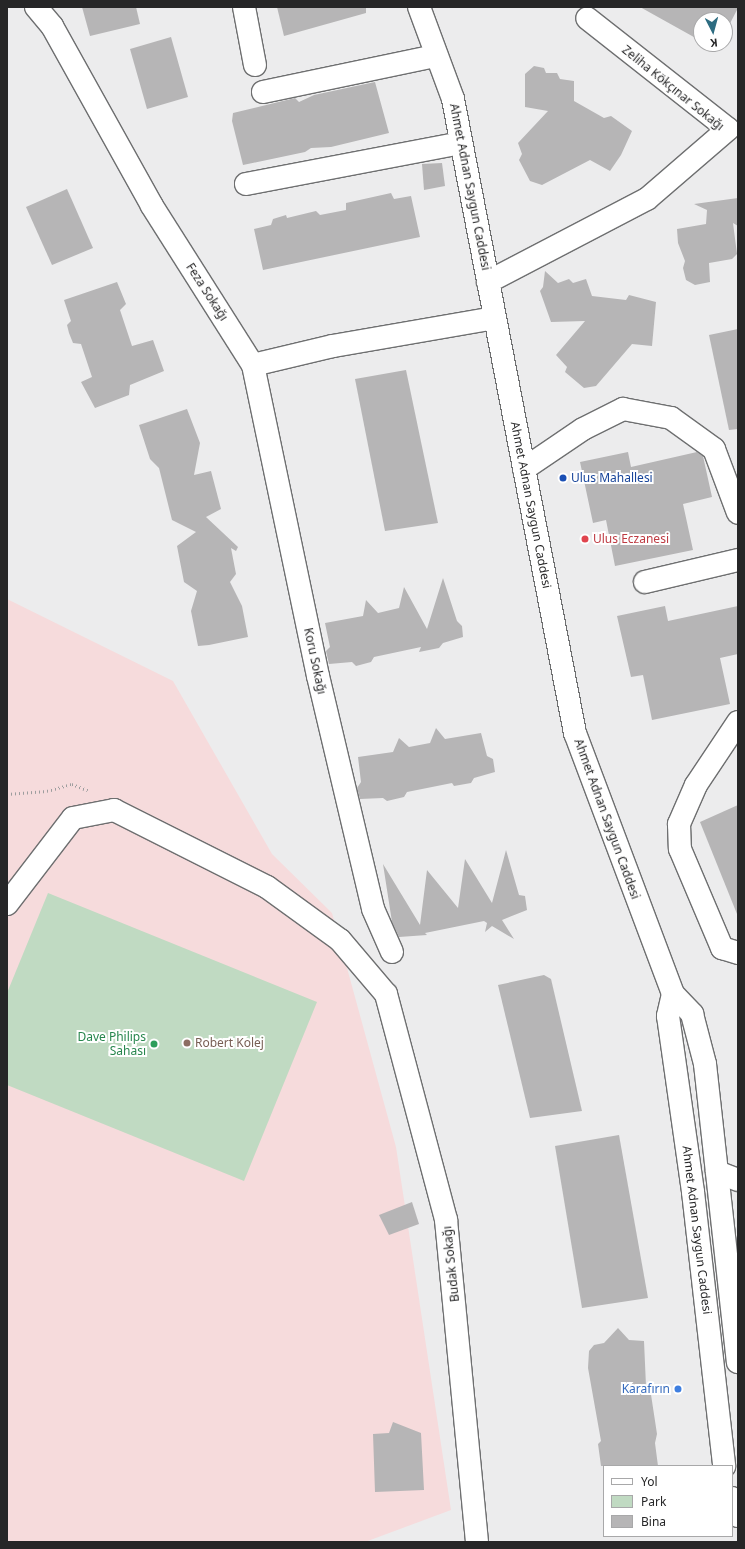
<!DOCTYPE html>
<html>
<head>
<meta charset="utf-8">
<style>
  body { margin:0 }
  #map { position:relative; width:745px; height:1549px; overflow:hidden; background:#ececed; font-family:"Noto Sans",sans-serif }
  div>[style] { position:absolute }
  .education>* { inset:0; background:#f6dbdc }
  .green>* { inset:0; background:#c0dac2 }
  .building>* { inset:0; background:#b6b5b6 }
  .path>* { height:2.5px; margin-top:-1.25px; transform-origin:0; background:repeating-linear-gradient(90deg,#9d9d9e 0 1px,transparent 0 4px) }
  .roads { filter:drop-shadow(1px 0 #6e6f70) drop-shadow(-1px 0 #6e6f70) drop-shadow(0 1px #6e6f70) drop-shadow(0 -1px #6e6f70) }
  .minor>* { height:22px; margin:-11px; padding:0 11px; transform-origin:11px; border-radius:11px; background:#fff }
  .major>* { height:22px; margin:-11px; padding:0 11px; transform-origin:11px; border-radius:11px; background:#fff }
  .dots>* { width:11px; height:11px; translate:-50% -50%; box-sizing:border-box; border:2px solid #fff; border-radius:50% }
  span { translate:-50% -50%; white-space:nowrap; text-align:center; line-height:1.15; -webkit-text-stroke:4px #fff; paint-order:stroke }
  .street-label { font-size:12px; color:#262627 }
  .transit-label { font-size:12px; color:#164399 }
  .left { translate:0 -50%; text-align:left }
  .health-label { font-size:12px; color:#be3a42 }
  .leisure-label { font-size:12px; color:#27864d }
  .right { translate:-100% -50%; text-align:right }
  .education-label { font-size:12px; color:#785e54 }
  .shop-label { font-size:12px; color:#366cbe }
  .frame { position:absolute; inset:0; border:8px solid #262627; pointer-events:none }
  .legend { position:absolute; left:603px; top:1465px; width:130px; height:72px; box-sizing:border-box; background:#fff; border:1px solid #a8a8a9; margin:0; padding:5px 7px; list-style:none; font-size:12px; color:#262627 }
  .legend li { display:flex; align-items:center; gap:8px; height:20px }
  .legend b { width:20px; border:1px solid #a8a8a9 }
  .north { position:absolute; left:693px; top:12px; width:40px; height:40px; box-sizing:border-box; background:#fff; border:1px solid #a8a8a9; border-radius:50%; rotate:174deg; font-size:11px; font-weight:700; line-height:16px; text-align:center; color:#262627 }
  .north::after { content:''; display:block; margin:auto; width:14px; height:18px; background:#2d6c81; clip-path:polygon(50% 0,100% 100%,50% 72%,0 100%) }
</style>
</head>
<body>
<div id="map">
  <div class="education">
    <i style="clip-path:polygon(7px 599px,173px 681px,272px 854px,332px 913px,396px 1147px,451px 1510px,365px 1542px,7px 1542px)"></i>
  </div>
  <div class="green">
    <i style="clip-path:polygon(48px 893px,317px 1002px,244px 1181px,7px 1085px,7px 993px)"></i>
  </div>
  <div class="building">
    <i style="clip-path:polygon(82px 7px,136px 7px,140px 24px,90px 36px)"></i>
    <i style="clip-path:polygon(277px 7px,366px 7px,366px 13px,284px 36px)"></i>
    <i style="clip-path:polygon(640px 7px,738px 7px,738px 8px,725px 33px,725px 20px,701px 20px,701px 41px)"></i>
    <i style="clip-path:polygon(171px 37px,188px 97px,147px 109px,130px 49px)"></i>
    <i style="clip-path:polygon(534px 66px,544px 68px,546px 73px,557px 73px,560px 79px,574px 81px,574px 101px,604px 118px,611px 116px,632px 131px,621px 155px,610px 171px,590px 160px,542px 185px,530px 181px,519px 160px,522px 154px,518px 143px,548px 111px,525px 107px,525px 74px)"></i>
    <i style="clip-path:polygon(375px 82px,389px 133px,331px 147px,311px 148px,305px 152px,243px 165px,232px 121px,233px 113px,295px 98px,299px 102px,314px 95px)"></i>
    <i style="clip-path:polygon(442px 163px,445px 186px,424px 190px,422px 164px)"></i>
    <i style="clip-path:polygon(67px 189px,93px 248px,52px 265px,26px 207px)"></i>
    <i style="clip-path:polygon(391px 193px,394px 199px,411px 196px,420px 237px,263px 270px,254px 229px,271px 225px,273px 219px,286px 215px,287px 218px,316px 211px,320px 215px,346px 210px,346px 203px)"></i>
    <i style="clip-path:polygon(738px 198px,738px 226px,733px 223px,737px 254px,732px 259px,709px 263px,710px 282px,695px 285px,686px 280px,683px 268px,685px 261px,678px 243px,677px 229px,706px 224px,707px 210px,694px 204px)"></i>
    <i style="clip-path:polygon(545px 271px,558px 283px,569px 279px,573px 283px,586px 279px,592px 296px,626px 300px,629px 295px,656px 302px,652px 346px,632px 344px,596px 386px,584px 388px,565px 372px,567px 367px,556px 355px,585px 321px,551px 322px,540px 291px,543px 287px)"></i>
    <i style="clip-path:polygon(117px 282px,126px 304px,120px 310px,132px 346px,153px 340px,164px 371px,130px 385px,129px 395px,95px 408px,81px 382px,92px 377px,81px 344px,73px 343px,69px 333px,67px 325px,71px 321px,64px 300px)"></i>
    <i style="clip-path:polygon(738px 329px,738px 429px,729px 430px,709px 335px)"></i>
    <i style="clip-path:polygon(406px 370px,438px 523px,385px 531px,355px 379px)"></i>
    <i style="clip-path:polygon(187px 409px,200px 443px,194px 475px,211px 471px,221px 509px,206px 517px,238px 547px,236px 551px,231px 548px,236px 574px,230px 582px,242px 606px,248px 637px,209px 645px,198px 646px,191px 611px,197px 591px,184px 582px,177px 546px,196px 532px,172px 520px,159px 468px,150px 459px,139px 425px)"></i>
    <i style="clip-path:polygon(628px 452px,631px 467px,697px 452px,703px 456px,712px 497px,683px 504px,693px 550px,615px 566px,606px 520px,593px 523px,580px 462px)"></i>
    <i style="clip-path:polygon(443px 578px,457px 621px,462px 626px,463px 637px,443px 643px,439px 648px,419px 652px,421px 647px,374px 657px,371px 662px,356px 666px,352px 662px,329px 664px,326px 651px,330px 647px,325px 623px,363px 616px,366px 600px,378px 613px,399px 608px,404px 587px,427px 629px)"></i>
    <i style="clip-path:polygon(665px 606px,668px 621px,738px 606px,738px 654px,720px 658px,730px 704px,652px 720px,643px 675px,631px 677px,617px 616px)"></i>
    <i style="clip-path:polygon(436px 728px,445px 739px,481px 733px,487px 756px,493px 759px,495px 772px,474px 778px,471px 783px,454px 786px,452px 783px,407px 792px,404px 797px,387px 801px,383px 798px,360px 799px,357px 788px,361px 782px,358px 757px,393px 752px,399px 738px,409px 747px,430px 743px)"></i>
    <i style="clip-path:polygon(738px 805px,738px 914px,737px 914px,700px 822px)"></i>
    <i style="clip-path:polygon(506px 850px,519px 895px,525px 896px,527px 910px,502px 920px,514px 939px,492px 926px,485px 932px,487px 923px,484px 921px,425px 933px,427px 935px,399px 937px,392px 922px,383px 864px,420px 925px,427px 870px,458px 908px,465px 859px,492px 903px)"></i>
    <i style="clip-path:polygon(544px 975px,551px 979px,582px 1111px,530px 1118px,498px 985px)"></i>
    <i style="clip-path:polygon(619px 1135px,648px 1298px,582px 1308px,555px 1146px)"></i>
    <i style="clip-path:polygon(412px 1202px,419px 1224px,389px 1235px,379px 1215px)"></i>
    <i style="clip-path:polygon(618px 1328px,629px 1340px,644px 1341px,646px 1386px,650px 1388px,657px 1434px,655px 1443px,658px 1466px,601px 1466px,598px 1444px,601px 1441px,588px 1368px,589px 1351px,594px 1345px,604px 1343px)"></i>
    <i style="clip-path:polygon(393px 1422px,421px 1433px,424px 1490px,375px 1492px,373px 1434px,389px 1433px)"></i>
  </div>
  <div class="path">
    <i style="left:7px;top:794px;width:40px;rotate:-4.3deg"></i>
    <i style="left:47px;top:791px;width:26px;rotate:-16deg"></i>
    <i style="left:72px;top:784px;width:17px;rotate:21deg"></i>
  </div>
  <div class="roads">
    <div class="minor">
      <i style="left:36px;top:7px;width:25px;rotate:50deg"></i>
      <i style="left:52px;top:26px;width:206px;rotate:60.9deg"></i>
      <i style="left:152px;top:206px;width:188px;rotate:57.6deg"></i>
      <i style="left:253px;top:365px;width:318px;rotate:78.2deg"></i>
      <i style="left:318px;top:676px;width:239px;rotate:76.7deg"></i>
      <i style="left:373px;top:909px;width:47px;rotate:66.2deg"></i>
      <i style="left:244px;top:7px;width:59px;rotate:79.3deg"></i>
      <i style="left:263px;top:92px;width:177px;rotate:-11.8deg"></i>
      <i style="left:246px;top:184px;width:219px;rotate:-10.8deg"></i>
      <i style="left:488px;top:282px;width:179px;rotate:-27.6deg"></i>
      <i style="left:647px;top:199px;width:107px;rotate:-40.8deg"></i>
      <i style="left:728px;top:129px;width:179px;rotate:-141.8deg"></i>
      <i style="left:253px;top:365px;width:82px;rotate:-13.4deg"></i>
      <i style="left:333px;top:346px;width:164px;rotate:-9.8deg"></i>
      <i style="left:524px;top:469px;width:71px;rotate:-34.1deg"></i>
      <i style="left:583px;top:429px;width:45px;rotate:-26.6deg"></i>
      <i style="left:623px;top:409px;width:49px;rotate:10.6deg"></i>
      <i style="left:671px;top:418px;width:53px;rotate:35.8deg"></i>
      <i style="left:714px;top:449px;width:68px;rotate:69.4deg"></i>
      <i style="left:645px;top:582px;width:96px;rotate:-13.3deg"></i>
      <i style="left:738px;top:722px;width:76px;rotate:123.7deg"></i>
      <i style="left:696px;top:785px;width:43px;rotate:113.6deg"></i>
      <i style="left:679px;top:824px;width:25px;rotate:88deg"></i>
      <i style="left:680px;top:849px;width:108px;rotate:67deg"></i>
      <i style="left:722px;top:948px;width:17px;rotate:17deg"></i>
      <i style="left:7px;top:904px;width:108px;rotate:-52.5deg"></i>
      <i style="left:73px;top:818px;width:42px;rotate:-11deg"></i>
      <i style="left:114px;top:810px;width:171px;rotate:26.7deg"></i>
      <i style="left:267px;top:887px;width:90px;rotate:36deg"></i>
      <i style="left:340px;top:940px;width:71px;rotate:49.6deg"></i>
      <i style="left:386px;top:994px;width:234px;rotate:75.1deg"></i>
      <i style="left:446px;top:1220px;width:323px;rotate:84.5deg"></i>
      <i style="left:717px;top:1172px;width:22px;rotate:21deg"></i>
    </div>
    <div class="major">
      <i style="left:419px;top:7px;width:98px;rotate:69.7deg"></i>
      <i style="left:453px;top:99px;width:646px;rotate:79.11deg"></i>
      <i style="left:575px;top:733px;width:279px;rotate:69.4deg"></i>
      <i style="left:673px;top:994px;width:28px;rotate:46deg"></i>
      <i style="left:692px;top:1014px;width:52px;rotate:75.4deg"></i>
      <i style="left:705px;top:1064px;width:300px;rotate:83.7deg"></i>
      <i style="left:673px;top:994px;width:23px;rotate:103deg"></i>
      <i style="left:668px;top:1016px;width:178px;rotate:81.9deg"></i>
      <i style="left:693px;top:1192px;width:276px;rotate:83.5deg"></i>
      <i style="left:732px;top:1498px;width:19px;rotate:72deg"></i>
    </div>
  </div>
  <div class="dots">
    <i style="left:563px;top:478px;background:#1a4fb4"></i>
    <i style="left:585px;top:539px;background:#e0444e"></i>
    <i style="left:187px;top:1043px;background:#8d6e63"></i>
    <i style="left:154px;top:1044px;background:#2e9e5b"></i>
    <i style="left:678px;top:1389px;background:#3f7fe0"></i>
  </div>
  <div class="street-label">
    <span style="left:673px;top:88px;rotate:39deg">Zeliha Kökçınar Sokağı</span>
    <span style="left:470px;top:187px;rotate:79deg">Ahmet Adnan Saygun Caddesi</span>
    <span style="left:207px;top:292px;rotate:57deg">Feza Sokağı</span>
    <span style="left:531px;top:505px;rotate:79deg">Ahmet Adnan Saygun Caddesi</span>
    <span style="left:315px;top:661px;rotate:78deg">Koru Sokağı</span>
    <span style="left:607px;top:819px;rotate:70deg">Ahmet Adnan Saygun Caddesi</span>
    <span style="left:697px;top:1230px;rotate:83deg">Ahmet Adnan Saygun Caddesi</span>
    <span style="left:451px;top:1264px;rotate:-96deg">Budak Sokağı</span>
  </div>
  <div class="transit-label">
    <span class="left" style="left:571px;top:478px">Ulus Mahallesi</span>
  </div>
  <div class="health-label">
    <span class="left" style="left:593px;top:539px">Ulus Eczanesi</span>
  </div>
  <div class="leisure-label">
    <span class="right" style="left:146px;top:1044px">Dave Philips<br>Sahası</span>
  </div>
  <div class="education-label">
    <span class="left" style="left:195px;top:1043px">Robert Kolej</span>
  </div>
  <div class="shop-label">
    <span class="right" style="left:670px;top:1389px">Karafırın</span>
  </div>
  <div class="frame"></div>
  <ul class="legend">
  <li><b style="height:5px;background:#fff"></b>Yol</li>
  <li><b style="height:11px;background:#c0dac2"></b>Park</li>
  <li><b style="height:11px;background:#b6b5b6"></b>Bina</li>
  </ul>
  <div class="north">K</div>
</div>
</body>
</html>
